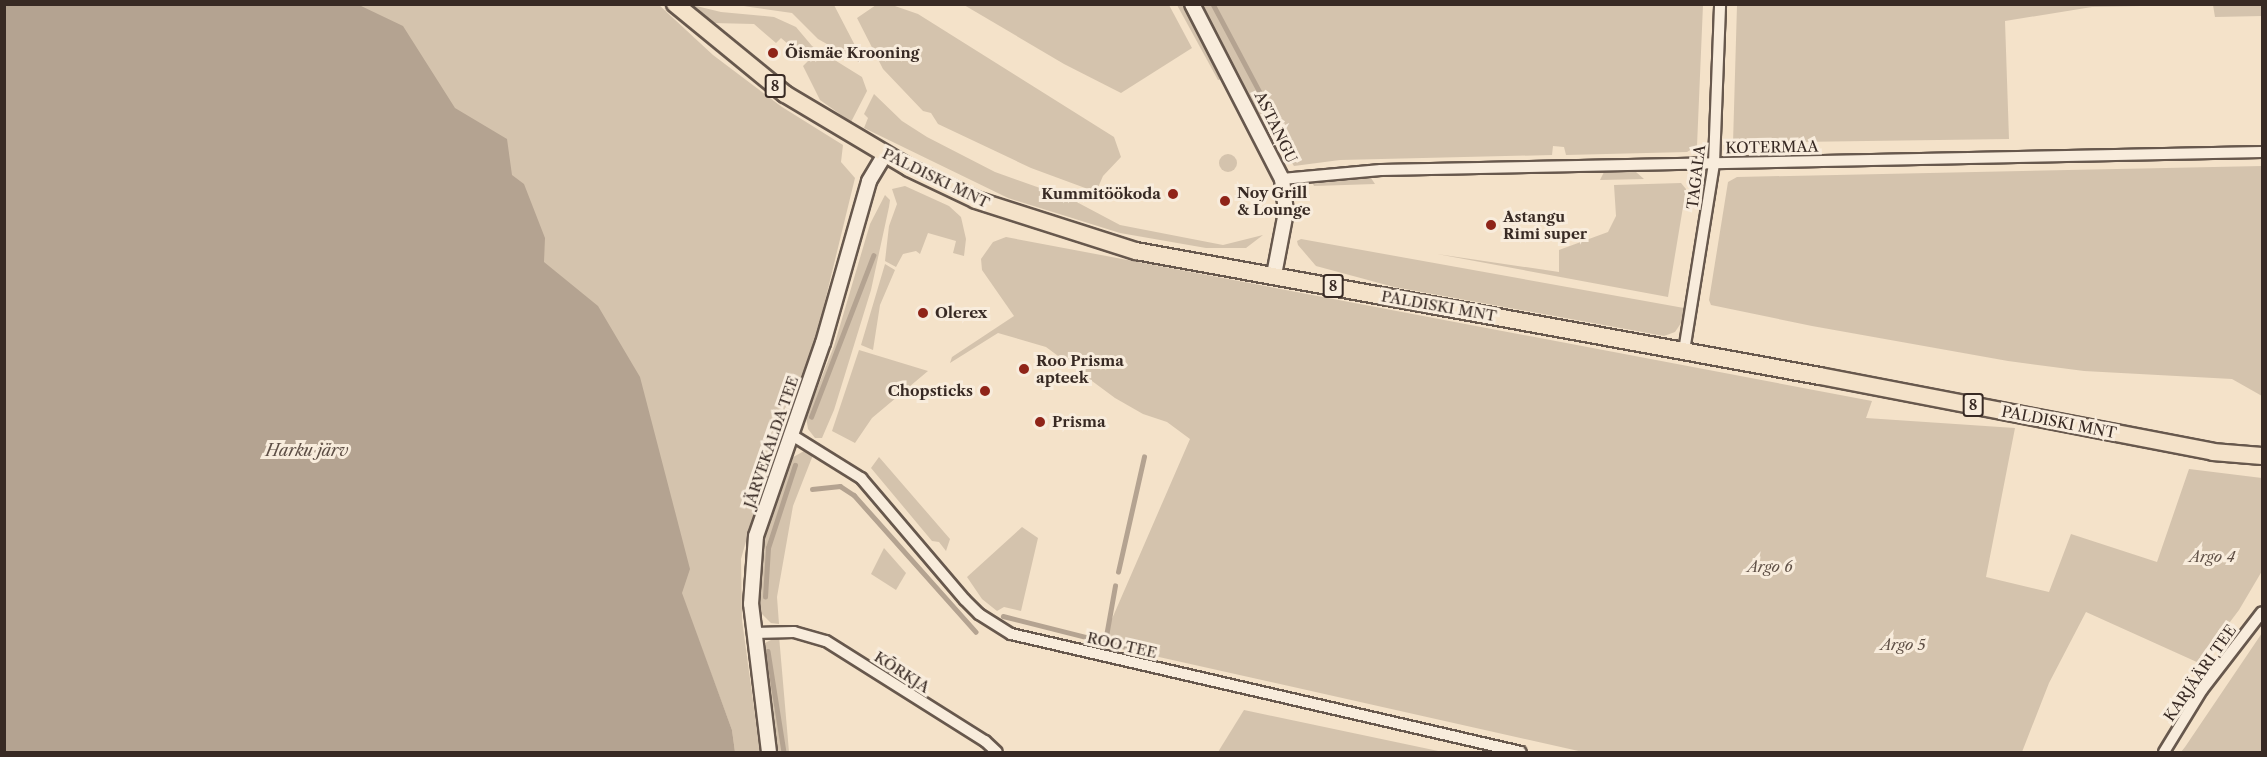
<!DOCTYPE html>
<html>
<head>
<meta charset="utf-8">
<style>
  body { margin:0 }
  #map { position:relative; width:2267px; height:757px; overflow:hidden; background:#f4e2c9; font-family:"Libre Caslon Text",serif }
  div>[style] { position:absolute }
  .green>* { inset:0; background:#d4c3ad }
  .round { border-radius:50% }
  .water>* { inset:0; background:#b4a391 }
  .stream>* { height:4.5px; margin:-2.25px; padding:0 2.25px; transform-origin:2.25px; border-radius:2.25px; background:#b4a391 }
  .roads { filter:drop-shadow(2px 0 #67584d) drop-shadow(-2px 0 #67584d) drop-shadow(0 2px #67584d) drop-shadow(0 -2px #67584d) }
  .minor>* { height:10px; margin:-5px; padding:0 5px; transform-origin:5px; border-radius:5px; background:#f8ecdc }
  .tertiary>* { height:14px; margin:-7px; padding:0 7px; transform-origin:7px; border-radius:7px; background:#f8ecdc }
  .primary>* { height:16px; margin:-8px; padding:0 8px; transform-origin:8px; border-radius:8px; background:#f4e2c9 }
  .dots>* { width:16px; height:16px; translate:-50% -50%; box-sizing:border-box; border:3px solid #f8ecdc; border-radius:50% }
  span { translate:-50% -50%; white-space:nowrap; text-align:center; line-height:1.15; -webkit-text-stroke:6px #f8ecdc; paint-order:stroke }
  .shield-label span { padding:2px 4px; background:#f8ecdc; border:2px solid; border-radius:4px; -webkit-text-stroke-width:0 }
  .shield-label { font-size:14px; color:#382a24; font-weight:700 }
  .poi-label { font-size:15px; color:#382a24; font-weight:700 }
  .left { translate:0 -50%; text-align:left }
  .right { translate:-100% -50%; text-align:right }
  .street-label { font-size:15px; color:#382a24 }
  .park-label { font-size:15px; color:#5f5046; font-style:italic }
  .water-label { font-size:16px; color:#5d4e45; font-style:italic }
  .frame { position:absolute; inset:0; border:6px solid #382a24; pointer-events:none }
</style>
</head>
<body>
<div id="map">
  <div class="green">
    <i style="clip-path:polygon(238px 5px,659px 5px,713px 55px,782px 107px,843px 145px,841px 162px,855px 178px,815px 342px,762px 484px,741px 559px,742px 620px,760px 752px,735px 752px,732px 730px,681px 593px)"></i>
    <i style="clip-path:polygon(692px 5px,721px 12px,774px 17px,796px 27px,812px 46px,862px 77px,867px 91px,851px 122px,820px 100px,803px 66px,808px 61px,781px 38px,776px 43px,754px 24px,712px 23px)"></i>
    <i style="clip-path:polygon(737px 5px,834px 5px,861px 57px,859px 62px,818px 39px,792px 13px)"></i>
    <i style="clip-path:polygon(876px 5px,892px 5px,918px 14px,1114px 137px,1121px 157px,1103px 176px,1096px 192px,1031px 168px,938px 124px,931px 113px,923px 111px,883px 69px,857px 18px)"></i>
    <i style="clip-path:polygon(964px 5px,1169px 5px,1192px 48px,1121px 93px,1064px 64px)"></i>
    <i style="clip-path:polygon(1177px 5px,1184px 5px,1224px 79px,1218px 80px)"></i>
    <i style="clip-path:polygon(1200px 5px,1703px 5px,1697px 146px,1687px 152px,1566px 155px,1564px 147px,1553px 146px,1552px 155px,1340px 160px,1294px 166px,1258px 112px)"></i>
    <i style="clip-path:polygon(1737px 5px,1737px 4px,2190px 5px,2092px 7px,2005px 21px,2009px 139px,1733px 143px)"></i>
    <i style="clip-path:polygon(2213px 5px,2262px 5px,2262px 16px,2215px 17px)"></i>
    <i style="clip-path:polygon(874px 94px,902px 121px,927px 137px,995px 172px,1071px 199px,1120px 225px,1223px 245px,1263px 235px,1246px 248px,1206px 248px,1120px 233px,1008px 198px,864px 128px,868px 118px,864px 114px)"></i>
    <i class="round" style="left:1219px;top:154px;width:18px;height:18px"></i>
    <i style="clip-path:polygon(2262px 166px,2262px 396px,2232px 379px,2084px 371px,2008px 361px,1812px 326px,1711px 305px,1709px 300px,1728px 182px,1737px 177px)"></i>
    <i style="clip-path:polygon(1604px 172px,1636px 172px,1644px 179px,1600px 180px)"></i>
    <i style="clip-path:polygon(1348px 178px,1371px 178px,1375px 184px,1314px 186px,1312px 182px)"></i>
    <i style="clip-path:polygon(1681px 183px,1686px 189px,1668px 297px,1437px 254px,1559px 272px,1559px 250px,1608px 232px,1616px 216px,1614px 185px)"></i>
    <i style="clip-path:polygon(905px 186px,949px 206px,961px 217px,966px 239px,964px 256px,953px 253px,956px 241px,928px 233px,920px 254px,916px 251px,903px 254px,896px 267px,885px 261px,889px 226px,897px 204px,892px 189px)"></i>
    <i style="clip-path:polygon(885px 195px,890px 200px,889px 207px,871px 290px,834px 410px,822px 438px,815px 438px,808px 429px,806px 417px,834px 346px,870px 224px)"></i>
    <i style="clip-path:polygon(1006px 237px,1872px 401px,1866px 418px,2015px 428px,1986px 577px,2049px 592px,2071px 534px,2157px 562px,2189px 469px,2262px 478px,2262px 571px,2239px 610px,2199px 663px,2086px 612px,2049px 683px,2022px 752px,1583px 752px,1159px 657px,1105px 635px,1190px 439px,1167px 422px,1143px 414px,1115px 398px,1046px 347px,998px 333px,950px 363px,952px 357px,1014px 316px,982px 270px,981px 259px,993px 242px)"></i>
    <i style="clip-path:polygon(1301px 239px,1684px 308px,1681px 323px,1675px 332px,1664px 336px,1394px 287px,1316px 266px,1298px 245px,1297px 241px)"></i>
    <i style="clip-path:polygon(885px 264px,895px 270px,880px 305px,873px 350px,861px 345px)"></i>
    <i style="clip-path:polygon(859px 350px,928px 371px,872px 418px,855px 443px,832px 431px)"></i>
    <i style="clip-path:polygon(804px 451px,813px 455px,793px 506px,777px 597px,779px 624px,771px 623px,760px 612px,758px 593px,766px 525px,788px 460px)"></i>
    <i style="clip-path:polygon(879px 457px,950px 539px,946px 551px,939px 542px,932px 541px,871px 468px)"></i>
    <i style="clip-path:polygon(1022px 527px,1038px 538px,1021px 611px,1004px 607px,997px 611px,982px 599px,967px 577px)"></i>
    <i style="clip-path:polygon(884px 548px,906px 573px,896px 590px,871px 574px)"></i>
    <i style="clip-path:polygon(2262px 633px,2262px 752px,2181px 752px,2185px 747px)"></i>
    <i style="clip-path:polygon(779px 636px,789px 752px,777px 752px,763px 650px,765px 643px)"></i>
    <i style="clip-path:polygon(1244px 710px,1443px 752px,1218px 752px)"></i>
  </div>
  <div class="water">
    <i style="clip-path:polygon(4px 5px,359px 5px,403px 26px,455px 108px,507px 139px,512px 175px,524px 184px,545px 238px,544px 262px,598px 306px,640px 377px,690px 569px,682px 593px,732px 730px,735px 752px,5px 752px)"></i>
  </div>
  <div class="stream">
    <i style="left:1213px;top:4px;width:160px;rotate:62deg"></i>
    <i style="left:811px;top:417px;width:173px;rotate:-68.9deg"></i>
    <i style="left:812px;top:489px;width:28px;rotate:-6deg"></i>
    <i style="left:840px;top:486px;width:17px;rotate:33deg"></i>
    <i style="left:854px;top:495px;width:183px;rotate:48.3deg"></i>
    <i style="left:1118px;top:572px;width:118px;rotate:-77.3deg"></i>
    <i style="left:765px;top:597px;width:49px;rotate:-86.5deg"></i>
    <i style="left:768px;top:548px;width:87px;rotate:-72deg"></i>
    <i style="left:1003px;top:616px;width:146px;rotate:14.2deg"></i>
    <i style="left:1105px;top:642px;width:57px;rotate:-79.9deg"></i>
    <i style="left:768px;top:651px;width:102px;rotate:81deg"></i>
  </div>
  <div class="roads">
    <div class="minor">
      <i style="left:1282px;top:179px;width:99px;rotate:-5.2deg"></i>
      <i style="left:1381px;top:170px;width:881px;rotate:-1.17deg"></i>
      <i style="left:1684px;top:351px;width:190px;rotate:-80.9deg"></i>
      <i style="left:1714px;top:163px;width:159px;rotate:-87.8deg"></i>
      <i style="left:790px;top:434px;width:84px;rotate:31.8deg"></i>
      <i style="left:861px;top:478px;width:160px;rotate:49.6deg"></i>
      <i style="left:965px;top:600px;width:20px;rotate:45deg"></i>
      <i style="left:979px;top:614px;width:38px;rotate:32deg"></i>
      <i style="left:1011px;top:634px;width:523px;rotate:13.03deg"></i>
      <i style="left:754px;top:633px;width:40px;rotate:-1.4deg"></i>
      <i style="left:794px;top:632px;width:33px;rotate:16deg"></i>
      <i style="left:826px;top:641px;width:188px;rotate:32.2deg"></i>
      <i style="left:985px;top:741px;width:16px;rotate:43deg"></i>
      <i style="left:2164px;top:752px;width:73px;rotate:-58.5deg"></i>
      <i style="left:2202px;top:690px;width:98px;rotate:-52.4deg"></i>
    </div>
    <div class="tertiary">
      <i style="left:1192px;top:4px;width:197px;rotate:62.8deg"></i>
      <i style="left:1282px;top:179px;width:33px;rotate:83deg"></i>
      <i style="left:1286px;top:212px;width:64px;rotate:100.8deg"></i>
      <i style="left:769px;top:752px;width:149px;rotate:-96.9deg"></i>
      <i style="left:751px;top:604px;width:68px;rotate:-85.8deg"></i>
      <i style="left:756px;top:536px;width:204px;rotate:-70.9deg"></i>
      <i style="left:823px;top:343px;width:168px;rotate:-74.1deg"></i>
      <i style="left:869px;top:181px;width:31px;rotate:-59deg"></i>
    </div>
    <div class="primary">
      <i style="left:675px;top:4px;width:142px;rotate:39.3deg"></i>
      <i style="left:785px;top:94px;width:144px;rotate:30.8deg"></i>
      <i style="left:909px;top:168px;width:74px;rotate:25.5deg"></i>
      <i style="left:976px;top:200px;width:168px;rotate:17.7deg"></i>
      <i style="left:1136px;top:251px;width:695px;rotate:10.36deg"></i>
      <i style="left:1820px;top:376px;width:400px;rotate:10.9deg"></i>
      <i style="left:2213px;top:452px;width:49px;rotate:4.7deg"></i>
    </div>
  </div>
  <div class="dots">
    <i style="left:773px;top:53px;background:#8f2418"></i>
    <i style="left:1173px;top:194px;background:#8f2418"></i>
    <i style="left:1225px;top:201px;background:#8f2418"></i>
    <i style="left:1491px;top:225px;background:#8f2418"></i>
    <i style="left:923px;top:313px;background:#8f2418"></i>
    <i style="left:1024px;top:369px;background:#8f2418"></i>
    <i style="left:985px;top:391px;background:#8f2418"></i>
    <i style="left:1040px;top:422px;background:#8f2418"></i>
  </div>
  <div class="shield-label">
    <span style="left:775px;top:86px">8</span>
    <span style="left:1333px;top:286px">8</span>
    <span style="left:1973px;top:405px">8</span>
  </div>
  <div class="poi-label">
    <span class="left" style="left:785px;top:53px">Õismäe Krooning</span>
    <span class="left" style="left:1237px;top:201px">Noy Grill<br>&amp; Lounge</span>
    <span class="right" style="left:1161px;top:194px">Kummitöökoda</span>
    <span class="left" style="left:1503px;top:225px">Astangu<br>Rimi super</span>
    <span class="left" style="left:935px;top:313px">Olerex</span>
    <span class="left" style="left:1036px;top:369px">Roo Prisma<br>apteek</span>
    <span class="right" style="left:973px;top:391px">Chopsticks</span>
    <span class="left" style="left:1052px;top:422px">Prisma</span>
  </div>
  <div class="street-label">
    <span style="left:1276px;top:127px;rotate:64deg">ASTANGU</span>
    <span style="left:1772px;top:147px;rotate:-1deg">KOTERMAA</span>
    <span style="left:1696px;top:177px;rotate:-83deg">TAGALA</span>
    <span style="left:936px;top:178px;rotate:26deg">PALDISKI MNT</span>
    <span style="left:1439px;top:306px;rotate:10deg">PALDISKI MNT</span>
    <span style="left:2059px;top:422px;rotate:11deg">PALDISKI MNT</span>
    <span style="left:771px;top:442px;rotate:-71deg">JÄRVEKALDA TEE</span>
    <span style="left:1122px;top:645px;rotate:13deg">ROO TEE</span>
    <span style="left:902px;top:672px;rotate:33deg">KÕRKJA</span>
    <span style="left:2200px;top:673px;rotate:-55deg">KARJÄÄRI TEE</span>
  </div>
  <div class="park-label">
    <span style="left:2212px;top:557px">Argo 4</span>
    <span style="left:1770px;top:567px">Argo 6</span>
    <span style="left:1903px;top:645px">Argo 5</span>
  </div>
  <div class="water-label">
    <span style="left:307px;top:450px">Harku järv</span>
  </div>
  <div class="frame"></div>
</div>
</body>
</html>
